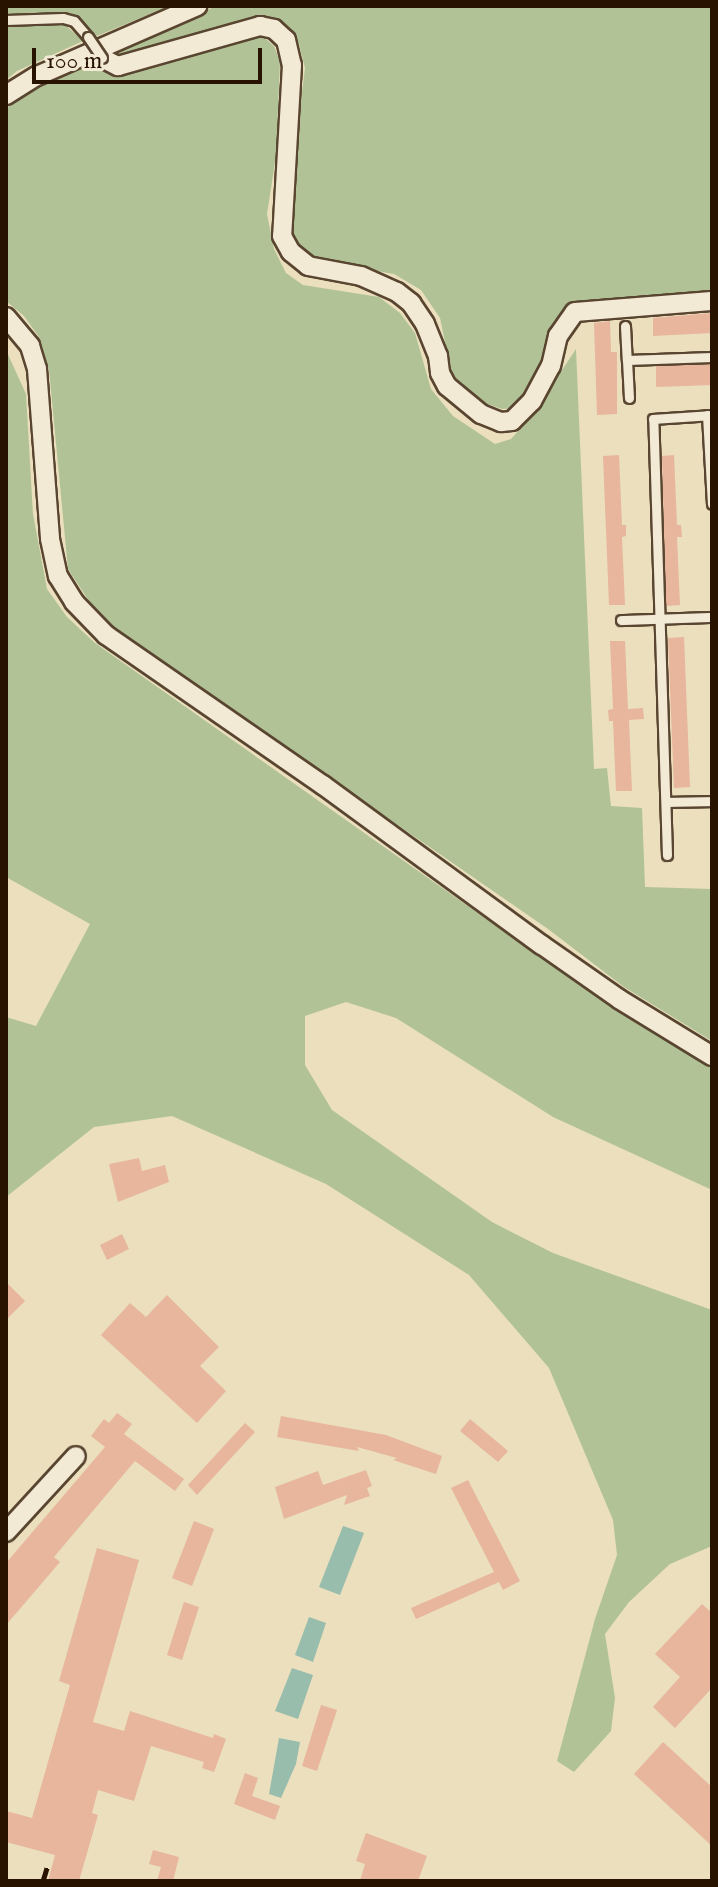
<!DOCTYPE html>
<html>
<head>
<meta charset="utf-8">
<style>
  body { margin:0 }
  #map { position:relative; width:718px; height:1887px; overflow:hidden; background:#ebdfbe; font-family:"IM FELL English",serif }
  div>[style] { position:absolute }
  .green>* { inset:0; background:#b1c396 }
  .water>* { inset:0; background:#99bdad }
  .building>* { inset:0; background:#e7b69c }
  .roads { filter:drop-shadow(2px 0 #594530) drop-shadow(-2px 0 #594530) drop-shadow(0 2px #594530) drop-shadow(0 -2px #594530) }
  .service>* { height:9px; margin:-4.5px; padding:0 4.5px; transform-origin:4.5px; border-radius:4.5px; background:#f2ead5 }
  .minor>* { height:18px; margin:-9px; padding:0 9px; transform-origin:9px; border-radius:9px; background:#f2ead5 }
  .rail>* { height:5px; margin-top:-2.5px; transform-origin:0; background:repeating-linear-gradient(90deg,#281200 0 14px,transparent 0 28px) }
  .bridges { filter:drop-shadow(2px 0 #594530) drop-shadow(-2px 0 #594530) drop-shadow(0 2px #594530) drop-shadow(0 -2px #594530) }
  .service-bridge>* { height:9px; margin:-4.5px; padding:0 4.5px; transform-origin:4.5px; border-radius:4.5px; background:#f2ead5 }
  span { translate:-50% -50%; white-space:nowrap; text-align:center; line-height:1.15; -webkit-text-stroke:6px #f2ead5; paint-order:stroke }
  .frame { position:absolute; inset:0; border:8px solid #281200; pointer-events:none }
  .scale { position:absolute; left:32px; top:48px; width:230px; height:36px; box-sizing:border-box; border:4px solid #281200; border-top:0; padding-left:10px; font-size:24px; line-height:28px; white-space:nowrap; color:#281200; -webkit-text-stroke:6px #f2ead5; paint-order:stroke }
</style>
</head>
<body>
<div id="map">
  <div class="green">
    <i style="clip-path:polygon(6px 6px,169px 6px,97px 36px,72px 14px,6px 14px)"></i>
    <i style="clip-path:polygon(217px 6px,712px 6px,712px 291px,593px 303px,546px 363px,517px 408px,502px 409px,487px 404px,465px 390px,451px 371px,440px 318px,421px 290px,394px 274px,330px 263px,307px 254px,293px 239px,289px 225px,289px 199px,305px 68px,299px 44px,291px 34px,270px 19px,253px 18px,124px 59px,114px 55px,110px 49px)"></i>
    <i style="clip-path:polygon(62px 22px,83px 41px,17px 71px,6px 80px,6px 24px)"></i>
    <i style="clip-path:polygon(260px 34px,274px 46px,280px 62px,276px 156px,267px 214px,274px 249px,286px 273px,303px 285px,379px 297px,400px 313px,415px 333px,431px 389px,453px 416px,495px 444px,511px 439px,530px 418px,576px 349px,594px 769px,607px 768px,611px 806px,642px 808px,645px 887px,712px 889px,712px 1041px,624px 987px,548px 929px,119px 632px,89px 601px,68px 569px,49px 370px,39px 337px,24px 316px,6px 301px,6px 108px,67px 70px,93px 62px,109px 71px)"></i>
    <i style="clip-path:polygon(6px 350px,26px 394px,33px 514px,47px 589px,67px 617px,95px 643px,591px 993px,712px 1066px,712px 1190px,553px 1117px,396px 1018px,346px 1002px,305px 1016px,305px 1065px,332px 1110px,492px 1222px,553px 1253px,712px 1310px,712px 1546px,670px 1564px,629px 1602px,605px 1634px,615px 1698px,611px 1731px,574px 1772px,557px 1761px,595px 1619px,617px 1555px,613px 1520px,549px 1368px,469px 1275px,326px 1184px,172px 1116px,94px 1127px,6px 1197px,6px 1017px,36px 1026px,90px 924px,6px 877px)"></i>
  </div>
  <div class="water">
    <i style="clip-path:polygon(343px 1526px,364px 1533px,340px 1595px,319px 1587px)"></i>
    <i style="clip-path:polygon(309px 1617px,326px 1623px,313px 1662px,295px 1655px)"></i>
    <i style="clip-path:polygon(292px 1668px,313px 1675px,298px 1719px,275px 1711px)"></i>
    <i style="clip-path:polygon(279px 1738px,300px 1742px,296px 1764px,281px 1798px,269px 1794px)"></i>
  </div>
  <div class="building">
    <i style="clip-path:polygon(712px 313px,712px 333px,653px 336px,653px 318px)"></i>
    <i style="clip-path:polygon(610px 321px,611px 352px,617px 352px,617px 414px,597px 415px,594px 323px)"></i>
    <i style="clip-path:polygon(712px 364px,712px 385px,656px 387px,656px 366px)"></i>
    <i style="clip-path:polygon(619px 455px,622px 525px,626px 525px,626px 536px,622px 537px,625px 605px,609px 605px,603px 456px)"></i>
    <i style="clip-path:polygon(674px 455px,677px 525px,681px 525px,682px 537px,677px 537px,680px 605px,666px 606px,662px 456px)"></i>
    <i style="clip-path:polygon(684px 637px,690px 787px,674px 788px,668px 638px)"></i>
    <i style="clip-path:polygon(610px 641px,625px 641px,628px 709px,643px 708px,644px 719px,629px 720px,632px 791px,616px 791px,613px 721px,609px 721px,608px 710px,613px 709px)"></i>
    <i style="clip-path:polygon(139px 1158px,142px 1171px,165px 1165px,169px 1182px,118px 1202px,109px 1164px)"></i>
    <i style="clip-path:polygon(122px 1234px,129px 1249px,107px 1260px,100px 1245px)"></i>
    <i style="clip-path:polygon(6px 1282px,25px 1301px,6px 1320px)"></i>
    <i style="clip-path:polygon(167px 1295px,219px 1347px,200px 1366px,226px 1391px,197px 1423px,101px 1335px,130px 1303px,146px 1317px)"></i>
    <i style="clip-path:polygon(117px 1413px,132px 1424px,124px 1434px,184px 1479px,175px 1491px,135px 1461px,54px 1557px,60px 1562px,6px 1625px,6px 1563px,105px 1447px,91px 1436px,104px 1419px,109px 1423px)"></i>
    <i style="clip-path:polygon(281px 1416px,386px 1435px,442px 1456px,436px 1474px,393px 1460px,397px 1458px,357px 1447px,359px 1451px,277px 1437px)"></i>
    <i style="clip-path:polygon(470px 1419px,508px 1451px,498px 1462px,460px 1431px)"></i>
    <i style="clip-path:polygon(245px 1423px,255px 1432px,197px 1495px,188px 1485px)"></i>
    <i style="clip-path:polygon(366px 1470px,372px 1486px,367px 1488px,370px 1496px,344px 1505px,347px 1495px,284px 1519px,275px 1487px,318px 1471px,323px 1485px)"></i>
    <i style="clip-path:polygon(468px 1480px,520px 1581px,503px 1590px,499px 1582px,416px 1619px,411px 1608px,494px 1572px,451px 1488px)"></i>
    <i style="clip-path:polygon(194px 1521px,214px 1529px,192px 1586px,172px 1578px)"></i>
    <i style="clip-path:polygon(97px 1548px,139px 1560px,93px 1722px,124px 1731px,130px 1711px,213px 1738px,214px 1734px,226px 1739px,214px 1772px,202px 1768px,204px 1762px,151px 1746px,134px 1801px,98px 1790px,92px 1813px,98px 1815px,79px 1881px,48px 1881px,55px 1855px,6px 1842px,6px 1811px,32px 1818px,70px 1685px,59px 1681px)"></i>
    <i style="clip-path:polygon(184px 1602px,199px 1607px,182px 1660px,167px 1655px)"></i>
    <i style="clip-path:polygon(702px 1604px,712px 1613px,712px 1688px,675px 1728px,653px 1707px,680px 1677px,655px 1654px)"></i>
    <i style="clip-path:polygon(321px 1705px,337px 1710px,317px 1771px,302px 1766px)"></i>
    <i style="clip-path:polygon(663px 1742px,712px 1787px,712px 1846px,634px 1774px)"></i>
    <i style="clip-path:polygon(245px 1773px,258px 1778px,252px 1796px,280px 1806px,275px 1820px,234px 1804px)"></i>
    <i style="clip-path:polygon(366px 1833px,427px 1856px,418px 1881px,360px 1881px,365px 1864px,356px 1861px)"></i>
    <i style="clip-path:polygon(153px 1850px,179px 1857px,173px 1881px,157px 1881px,161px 1867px,149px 1864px)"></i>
  </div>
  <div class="roads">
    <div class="service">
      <i style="left:6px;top:20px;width:57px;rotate:-2deg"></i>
      <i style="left:63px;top:18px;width:11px;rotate:15deg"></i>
      <i style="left:74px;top:21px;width:21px;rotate:49deg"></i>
      <i style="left:625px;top:326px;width:34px;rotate:87deg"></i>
      <i style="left:629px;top:398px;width:38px;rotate:-93deg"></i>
      <i style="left:627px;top:360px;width:85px;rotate:-2deg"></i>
      <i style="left:707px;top:415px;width:89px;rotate:86.8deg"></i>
      <i style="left:621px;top:620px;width:91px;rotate:-1.9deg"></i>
      <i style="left:668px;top:802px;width:44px;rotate:-1.3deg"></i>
      <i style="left:667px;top:855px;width:436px;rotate:-91.8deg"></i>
      <i style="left:653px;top:419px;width:59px;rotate:-3.9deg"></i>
    </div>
    <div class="minor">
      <i style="left:102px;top:58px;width:18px;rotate:27deg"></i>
      <i style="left:118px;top:66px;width:148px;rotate:-15.7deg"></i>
      <i style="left:260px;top:26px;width:14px;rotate:12deg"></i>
      <i style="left:274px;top:29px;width:16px;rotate:43deg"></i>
      <i style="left:286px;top:40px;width:26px;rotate:77deg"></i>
      <i style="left:292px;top:65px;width:171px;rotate:93.3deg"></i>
      <i style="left:282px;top:236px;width:18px;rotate:61deg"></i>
      <i style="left:291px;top:252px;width:22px;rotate:39deg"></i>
      <i style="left:308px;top:266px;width:54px;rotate:10.7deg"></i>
      <i style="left:361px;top:276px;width:39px;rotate:24deg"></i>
      <i style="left:397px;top:292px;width:18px;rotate:38deg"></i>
      <i style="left:411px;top:303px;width:25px;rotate:56deg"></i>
      <i style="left:425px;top:324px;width:35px;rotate:68deg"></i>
      <i style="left:438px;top:356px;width:17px;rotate:83deg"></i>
      <i style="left:440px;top:373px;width:15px;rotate:62deg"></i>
      <i style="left:447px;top:386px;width:44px;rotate:39.5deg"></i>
      <i style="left:481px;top:414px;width:22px;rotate:22deg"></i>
      <i style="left:501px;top:422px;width:11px;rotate:-5deg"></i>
      <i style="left:512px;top:421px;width:28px;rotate:-45deg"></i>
      <i style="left:532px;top:401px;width:40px;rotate:-62deg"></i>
      <i style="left:551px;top:366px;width:31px;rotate:-77deg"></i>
      <i style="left:558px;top:336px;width:29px;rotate:-55deg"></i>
      <i style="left:575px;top:312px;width:137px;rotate:-4.6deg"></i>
      <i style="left:6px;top:95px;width:36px;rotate:-32deg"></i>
      <i style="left:37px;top:76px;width:175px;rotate:-23.6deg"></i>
      <i style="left:6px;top:317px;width:38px;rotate:50deg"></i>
      <i style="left:30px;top:346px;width:24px;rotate:73deg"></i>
      <i style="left:37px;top:369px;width:170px;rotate:85.6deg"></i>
      <i style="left:50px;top:539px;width:38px;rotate:78deg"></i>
      <i style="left:58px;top:576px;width:31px;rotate:58deg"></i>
      <i style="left:74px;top:602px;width:46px;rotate:45.9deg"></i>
      <i style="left:106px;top:635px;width:264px;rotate:34.7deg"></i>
      <i style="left:323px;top:785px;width:271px;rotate:36.2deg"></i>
      <i style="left:542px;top:945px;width:94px;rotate:35deg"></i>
      <i style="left:619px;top:999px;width:109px;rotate:31.5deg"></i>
      <i style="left:6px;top:1532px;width:103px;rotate:-47.4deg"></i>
    </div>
  </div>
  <div class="rail">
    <i style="left:43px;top:1881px;width:17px;rotate:-73deg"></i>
  </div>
  <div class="bridges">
    <div class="service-bridge">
      <i style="left:88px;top:37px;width:25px;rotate:56deg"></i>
    </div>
  </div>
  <div class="frame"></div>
  <div class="scale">100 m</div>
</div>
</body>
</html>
